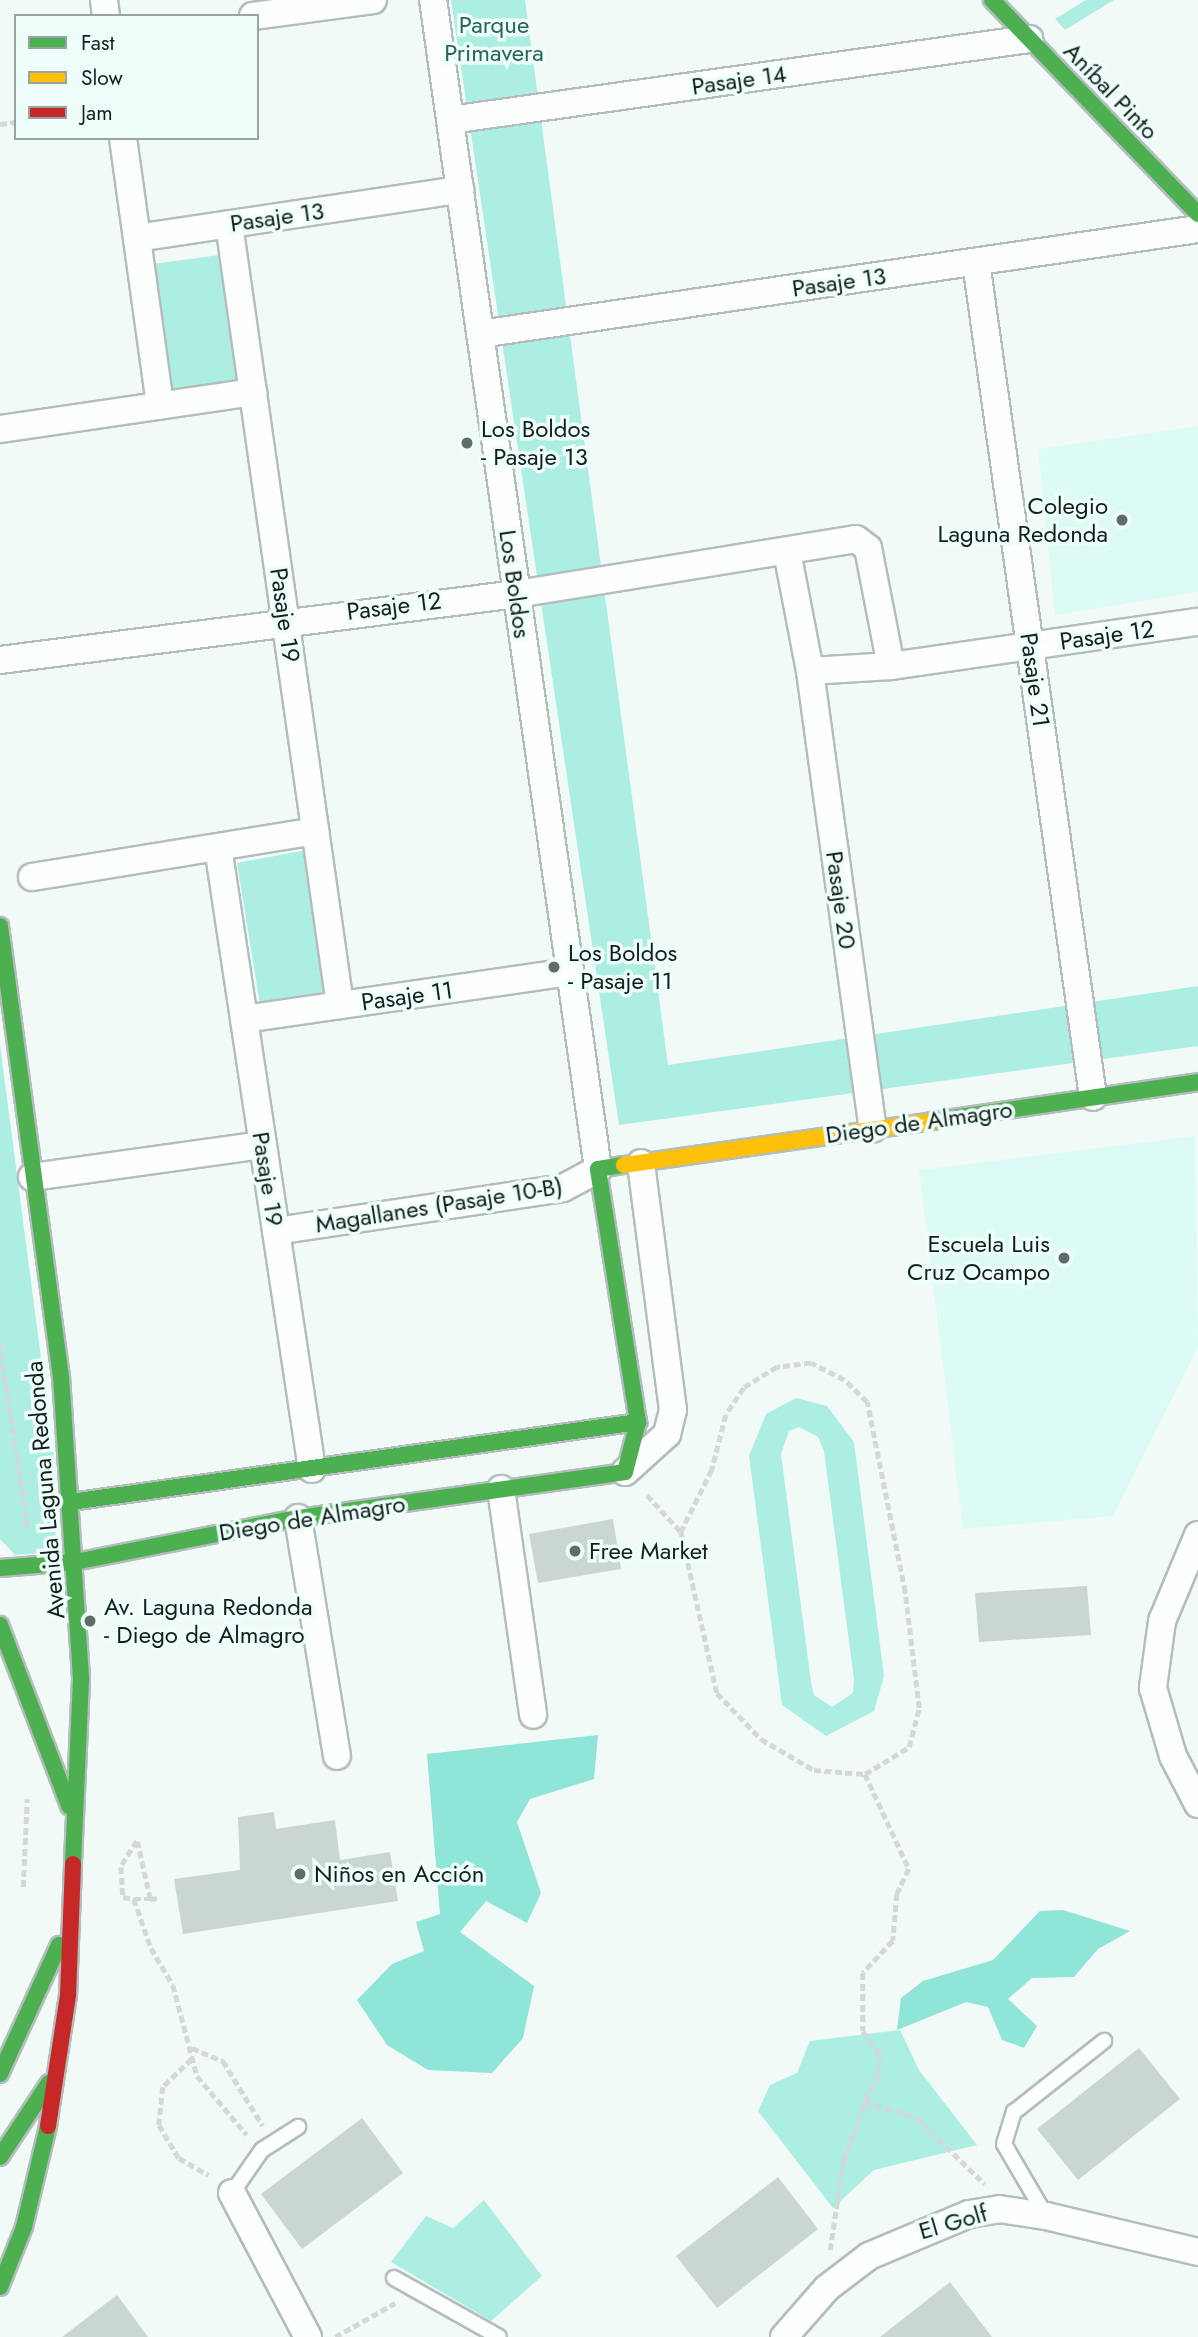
<!DOCTYPE html>
<html>
<head>
<meta charset="utf-8">
<style>
  body { margin:0 }
  #map { position:relative; width:1198px; height:2337px; overflow:hidden; background:#f2faf8; font-family:Jost,sans-serif }
  div>[style] { position:absolute }
  .built>* { inset:0; background:#dcfbf5 }
  .green>* { inset:0; background:#adeee3 }
  .forest>* { inset:0; background:#8ee5d8 }
  .building>* { inset:0; background:#cad6d3 }
  .path>* { height:4.5px; margin-top:-2.25px; transform-origin:0; background:repeating-linear-gradient(90deg,#d5d8d8 0 7px,transparent 0 10.5px) }
  .roads { filter:drop-shadow(2px 0 #b3bebc) drop-shadow(-2px 0 #b3bebc) drop-shadow(0 2px #b3bebc) drop-shadow(0 -2px #b3bebc) }
  .lane>* { height:14px; margin:-7px; padding:0 7px; transform-origin:7px; border-radius:7px; background:#fdfefe }
  .street>* { height:26px; margin:-13px; padding:0 13px; transform-origin:13px; border-radius:13px; background:#fdfefe }
  .fast>* { height:16px; margin:-8px; padding:0 8px; transform-origin:8px; border-radius:8px; background:#4caf50 }
  .slow>* { height:16px; margin:-8px; padding:0 8px; transform-origin:8px; border-radius:8px; background:#ffc107 }
  .jam>* { height:16px; margin:-8px; padding:0 8px; transform-origin:8px; border-radius:8px; background:#c62828 }
  .dots>* { width:19px; height:19px; translate:-50% -50%; box-sizing:border-box; border:4px solid #eefefa; border-radius:50% }
  span { translate:-50% -50%; white-space:nowrap; text-align:center; line-height:1.15; -webkit-text-stroke:7px #eefefa; paint-order:stroke }
  .park-label { font-size:24px; color:#29635a }
  .street-label { font-size:24px; color:#11201d }
  .poi-label { font-size:24px; color:#11201d }
  .left { translate:0 -50%; text-align:left }
  .right { translate:-100% -50%; text-align:right }
  .legend { position:absolute; left:14px; top:14px; width:245px; height:126px; box-sizing:border-box; background:#eefefa; border:2px solid #96a5a2; margin:0; padding:9px 12px; list-style:none; font-size:21px; color:#11201d }
  .legend li { display:flex; align-items:center; gap:14px; height:35px }
  .legend b { width:35px; border:2px solid #96a5a2 }
</style>
</head>
<body>
<div id="map">
  <div class="built">
    <i style="clip-path:polygon(1198px 426px,1198px 592px,1055px 615px,1038px 449px)"></i>
    <i style="clip-path:polygon(1195px 1136px,1198px 1347px,1113px 1516px,963px 1529px,919px 1170px)"></i>
  </div>
  <div class="green">
    <i style="clip-path:polygon(451px 0,525px 0,668px 1065px,1198px 986px,1198px 1046px,619px 1125px)"></i>
    <i style="clip-path:polygon(1086px 0,1114px 0,1065px 30px,1055px 19px)"></i>
    <i style="clip-path:polygon(219px 255px,239px 393px,166px 404px,146px 265px)"></i>
    <i style="clip-path:polygon(307px 850px,329px 996px,260px 1005px,237px 863px)"></i>
    <i style="clip-path:polygon(0 1045px,54px 1457px,56px 1552px,15px 1555px,0 1539px)"></i>
    <i style="clip-path:polygon(evenodd,796px 1398px,827px 1406px,854px 1442px,884px 1676px,874px 1711px,826px 1736px,782px 1705px,749px 1456px,766px 1414px,796px 1398px,799px 1427px,818px 1437px,824px 1451px,854px 1680px,853px 1693px,832px 1707px,814px 1695px,811px 1682px,781px 1454px,789px 1431px,799px 1427px)"></i>
    <i style="clip-path:polygon(900px 2030px,919px 2070px,977px 2145px,874px 2170px,833px 2208px,758px 2111px,770px 2085px,797px 2073px,810px 2041px)"></i>
    <i style="clip-path:polygon(484px 2200px,542px 2276px,491px 2321px,391px 2262px,426px 2216px,453px 2228px)"></i>
  </div>
  <div class="forest">
    <i style="clip-path:polygon(598px 1735px,594px 1779px,530px 1799px,517px 1822px,541px 1893px,527px 1923px,486px 1901px,460px 1932px,534px 1986px,523px 2038px,492px 2073px,428px 2070px,387px 2045px,357px 2000px,392px 1964px,424px 1951px,416px 1922px,440px 1914px,427px 1754px)"></i>
    <i style="clip-path:polygon(1063px 1910px,1130px 1931px,1098px 1949px,1074px 1977px,1032px 1978px,1008px 1999px,1037px 2026px,1024px 2048px,1002px 2040px,988px 2007px,966px 2002px,897px 2030px,901px 1998px,923px 1981px,993px 1960px,1040px 1911px)"></i>
  </div>
  <div class="building">
    <i style="clip-path:polygon(613px 1519px,621px 1569px,538px 1583px,529px 1534px)"></i>
    <i style="clip-path:polygon(1087px 1586px,1091px 1635px,979px 1642px,975px 1593px)"></i>
    <i style="clip-path:polygon(274px 1812px,276px 1829px,335px 1820px,340px 1860px,390px 1852px,398px 1901px,183px 1934px,174px 1879px,240px 1870px,238px 1817px)"></i>
    <i style="clip-path:polygon(1139px 2048px,1180px 2099px,1078px 2180px,1037px 2129px)"></i>
    <i style="clip-path:polygon(362px 2118px,403px 2173px,302px 2249px,261px 2194px)"></i>
    <i style="clip-path:polygon(778px 2177px,818px 2229px,717px 2308px,676px 2256px)"></i>
    <i style="clip-path:polygon(950px 2282px,992px 2337px,880px 2337px)"></i>
    <i style="clip-path:polygon(117px 2295px,148px 2337px,62px 2337px)"></i>
  </div>
  <div class="path">
    <i style="left:0;top:124px;width:16px;rotate:-7deg"></i>
    <i style="left:0;top:1344px;width:188px;rotate:81.4deg"></i>
    <i style="left:647px;top:1495px;width:50px;rotate:47.4deg"></i>
    <i style="left:681px;top:1532px;width:165px;rotate:77.4deg"></i>
    <i style="left:717px;top:1693px;width:64px;rotate:46.3deg"></i>
    <i style="left:761px;top:1739px;width:61px;rotate:30.3deg"></i>
    <i style="left:814px;top:1770px;width:51px;rotate:4.5deg"></i>
    <i style="left:865px;top:1774px;width:52px;rotate:-31.5deg"></i>
    <i style="left:909px;top:1747px;width:40px;rotate:-75.6deg"></i>
    <i style="left:919px;top:1708px;width:117px;rotate:-96.9deg"></i>
    <i style="left:905px;top:1592px;width:194px;rotate:-101.3deg"></i>
    <i style="left:867px;top:1402px;width:32px;rotate:-136deg"></i>
    <i style="left:844px;top:1380px;width:37px;rotate:-153deg"></i>
    <i style="left:811px;top:1363px;width:34px;rotate:173deg"></i>
    <i style="left:777px;top:1367px;width:39px;rotate:148deg"></i>
    <i style="left:744px;top:1388px;width:32px;rotate:124deg"></i>
    <i style="left:726px;top:1415px;width:57px;rotate:104.3deg"></i>
    <i style="left:712px;top:1470px;width:69px;rotate:116.6deg"></i>
    <i style="left:865px;top:1774px;width:105px;rotate:65.1deg"></i>
    <i style="left:909px;top:1869px;width:28px;rotate:116deg"></i>
    <i style="left:897px;top:1894px;width:47px;rotate:94.9deg"></i>
    <i style="left:893px;top:1941px;width:44px;rotate:133.2deg"></i>
    <i style="left:863px;top:1973px;width:58px;rotate:90deg"></i>
    <i style="left:863px;top:2031px;width:29px;rotate:55deg"></i>
    <i style="left:880px;top:2055px;width:21px;rotate:95deg"></i>
    <i style="left:878px;top:2076px;width:29px;rotate:117deg"></i>
    <i style="left:23px;top:1887px;width:88px;rotate:-87.4deg"></i>
    <i style="left:134px;top:1899px;width:52px;rotate:70.9deg"></i>
    <i style="left:151px;top:1948px;width:43px;rotate:59.3deg"></i>
    <i style="left:173px;top:1985px;width:94px;rotate:75.2deg"></i>
    <i style="left:197px;top:2076px;width:77px;rotate:49.7deg"></i>
    <i style="left:150px;top:1899px;width:59px;rotate:-102.6deg"></i>
    <i style="left:137px;top:1841px;width:31px;rotate:122deg"></i>
    <i style="left:121px;top:1867px;width:30px;rotate:86deg"></i>
    <i style="left:123px;top:1897px;width:11px;rotate:10deg"></i>
    <i style="left:134px;top:1899px;width:16px"></i>
    <i style="left:150px;top:1899px;width:9px;rotate:-6deg"></i>
    <i style="left:192px;top:2048px;width:34px;rotate:23deg"></i>
    <i style="left:223px;top:2061px;width:76px;rotate:58.4deg"></i>
    <i style="left:192px;top:2059px;width:40px;rotate:136deg"></i>
    <i style="left:163px;top:2087px;width:38px;rotate:96deg"></i>
    <i style="left:159px;top:2125px;width:39px;rotate:59deg"></i>
    <i style="left:179px;top:2158px;width:34px;rotate:30deg"></i>
    <i style="left:830px;top:2250px;width:90px;rotate:-81.7deg"></i>
    <i style="left:843px;top:2161px;width:63px;rotate:-69.6deg"></i>
    <i style="left:865px;top:2102px;width:53px;rotate:16.4deg"></i>
    <i style="left:916px;top:2117px;width:96px;rotate:44.2deg"></i>
    <i style="left:335px;top:2337px;width:69px;rotate:-29.5deg"></i>
  </div>
  <div class="roads">
    <div class="lane">
      <i style="left:232px;top:2193px;width:52px;rotate:-55.1deg"></i>
      <i style="left:262px;top:2150px;width:43px;rotate:-32.6deg"></i>
      <i style="left:1046px;top:2216px;width:83px;rotate:-120.3deg"></i>
      <i style="left:1004px;top:2144px;width:34px;rotate:-73deg"></i>
      <i style="left:1014px;top:2112px;width:115px;rotate:-38.3deg"></i>
      <i style="left:394px;top:2278px;width:120px;rotate:29.3deg"></i>
    </div>
    <div class="street">
      <i style="left:104px;top:0;width:16px;rotate:83deg"></i>
      <i style="left:253px;top:16px;width:121px;rotate:-7.6deg"></i>
      <i style="left:450px;top:120px;width:585px;rotate:-7.96deg"></i>
      <i style="left:123px;top:138px;width:270px;rotate:82.1deg"></i>
      <i style="left:229px;top:224px;width:789px;rotate:81.91deg"></i>
      <i style="left:137px;top:238px;width:327px;rotate:-8.5deg"></i>
      <i style="left:976px;top:262px;width:843px;rotate:82.02deg"></i>
      <i style="left:480px;top:334px;width:726px;rotate:-8.32deg"></i>
      <i style="left:0;top:429px;width:256px;rotate:-8.3deg"></i>
      <i style="left:0;top:660px;width:521px;rotate:-7.28deg"></i>
      <i style="left:517px;top:594px;width:343px;rotate:-9.2deg"></i>
      <i style="left:856px;top:539px;width:15px;rotate:37deg"></i>
      <i style="left:868px;top:548px;width:120px;rotate:79deg"></i>
      <i style="left:891px;top:666px;width:81px;rotate:176.5deg"></i>
      <i style="left:810px;top:671px;width:122px;rotate:-100.9deg"></i>
      <i style="left:891px;top:666px;width:310px;rotate:-8.2deg"></i>
      <i style="left:810px;top:671px;width:462px;rotate:82.2deg"></i>
      <i style="left:218px;top:847px;width:629px;rotate:81.41deg"></i>
      <i style="left:32px;top:877px;width:287px;rotate:-9.2deg"></i>
      <i style="left:244px;top:1019px;width:329px;rotate:-8.2deg"></i>
      <i style="left:32px;top:1177px;width:233px;rotate:-7.9deg"></i>
      <i style="left:276px;top:1231px;width:290px;rotate:-8.5deg"></i>
      <i style="left:563px;top:1188px;width:40px;rotate:-28deg"></i>
      <i style="left:598px;top:1169px;width:1181px;rotate:-98.03deg"></i>
      <i style="left:625px;top:1472px;width:57px;rotate:-42.1deg"></i>
      <i style="left:667px;top:1434px;width:25px;rotate:-76deg"></i>
      <i style="left:673px;top:1410px;width:249px;rotate:-97.4deg"></i>
      <i style="left:501px;top:1489px;width:228px;rotate:81.9deg"></i>
      <i style="left:298px;top:1518px;width:241px;rotate:80.7deg"></i>
      <i style="left:1198px;top:1535px;width:93px;rotate:112.7deg"></i>
      <i style="left:1162px;top:1621px;width:68px;rotate:97.7deg"></i>
      <i style="left:1153px;top:1688px;width:71px;rotate:73.6deg"></i>
      <i style="left:1173px;top:1756px;width:54px;rotate:62.5deg"></i>
      <i style="left:232px;top:2193px;width:163px;rotate:62.2deg"></i>
      <i style="left:784px;top:2337px;width:65px;rotate:-48.7deg"></i>
      <i style="left:827px;top:2288px;width:53px;rotate:-37.3deg"></i>
      <i style="left:869px;top:2256px;width:108px;rotate:-22.8deg"></i>
      <i style="left:969px;top:2214px;width:30px;rotate:-9deg"></i>
      <i style="left:999px;top:2209px;width:48px;rotate:8.5deg"></i>
      <i style="left:1046px;top:2216px;width:156px;rotate:13.3deg"></i>
    </div>
    <div class="fast">
      <i style="left:992px;top:0;width:297px;rotate:46.1deg"></i>
      <i style="left:0;top:926px;width:455px;rotate:82.3deg"></i>
      <i style="left:61px;top:1377px;width:303px;rotate:86.2deg"></i>
      <i style="left:81px;top:1679px;width:185px;rotate:92.5deg"></i>
      <i style="left:932px;top:1121px;width:269px;rotate:-8.3deg"></i>
      <i style="left:71px;top:1502px;width:573px;rotate:-8.03deg"></i>
      <i style="left:0;top:1568px;width:75px;rotate:-4.6deg"></i>
      <i style="left:75px;top:1562px;width:227px;rotate:-11.2deg"></i>
      <i style="left:298px;top:1518px;width:330px;rotate:-8deg"></i>
      <i style="left:625px;top:1472px;width:52px;rotate:-75.4deg"></i>
      <i style="left:638px;top:1422px;width:256px;rotate:-99deg"></i>
      <i style="left:598px;top:1169px;width:26px;rotate:-9deg"></i>
      <i style="left:0;top:1625px;width:194px;rotate:69.1deg"></i>
      <i style="left:0;top:2074px;width:142px;rotate:-65.4deg"></i>
      <i style="left:0;top:2157px;width:89px;rotate:-56.5deg"></i>
      <i style="left:0;top:2287px;width:65px;rotate:-68.2deg"></i>
      <i style="left:24px;top:2227px;width:104px;rotate:-76.6deg"></i>
    </div>
    <div class="slow">
      <i style="left:624px;top:1165px;width:311px;rotate:-8.1deg"></i>
    </div>
    <div class="jam">
      <i style="left:48px;top:2126px;width:133px;rotate:-81.3deg"></i>
      <i style="left:68px;top:1995px;width:131px;rotate:-87.8deg"></i>
    </div>
  </div>
  <div class="dots">
    <i style="left:467px;top:443px;background:#606c6a"></i>
    <i style="left:1122px;top:520px;background:#606c6a"></i>
    <i style="left:554px;top:967px;background:#606c6a"></i>
    <i style="left:1064px;top:1258px;background:#606c6a"></i>
    <i style="left:575px;top:1551px;background:#606c6a"></i>
    <i style="left:90px;top:1621px;background:#606c6a"></i>
    <i style="left:300px;top:1874px;background:#606c6a"></i>
  </div>
  <div class="park-label">
    <span style="left:494px;top:39px">Parque<br>Primavera</span>
  </div>
  <div class="street-label">
    <span style="left:739px;top:80px;rotate:-8deg">Pasaje 14</span>
    <span style="left:1111px;top:91px;rotate:46deg">Aníbal Pinto</span>
    <span style="left:277px;top:217px;rotate:-8deg">Pasaje 13</span>
    <span style="left:839px;top:282px;rotate:-8deg">Pasaje 13</span>
    <span style="left:515px;top:584px;rotate:82deg">Los Boldos</span>
    <span style="left:394px;top:606px;rotate:-7deg">Pasaje 12</span>
    <span style="left:285px;top:615px;rotate:82deg">Pasaje 19</span>
    <span style="left:1107px;top:635px;rotate:-8deg">Pasaje 12</span>
    <span style="left:1035px;top:680px;rotate:82deg">Pasaje 21</span>
    <span style="left:841px;top:900px;rotate:82deg">Pasaje 20</span>
    <span style="left:407px;top:996px;rotate:-8deg">Pasaje 11</span>
    <span style="left:919px;top:1122px;rotate:-8deg">Diego de Almagro</span>
    <span style="left:268px;top:1179px;rotate:81deg">Pasaje 19</span>
    <span style="left:439px;top:1205px;rotate:-9deg">Magallanes (Pasaje 10-B)</span>
    <span style="left:45px;top:1490px;rotate:-95deg">Avenida Laguna Redonda</span>
    <span style="left:312px;top:1518px;rotate:-9deg">Diego de Almagro</span>
    <span style="left:953px;top:2222px;rotate:-16deg">El Golf</span>
  </div>
  <div class="poi-label">
    <span class="left" style="left:481px;top:443px">Los Boldos<br>- Pasaje 13</span>
    <span class="right" style="left:1108px;top:520px">Colegio<br>Laguna Redonda</span>
    <span class="left" style="left:568px;top:967px">Los Boldos<br>- Pasaje 11</span>
    <span class="right" style="left:1050px;top:1258px">Escuela Luis<br>Cruz Ocampo</span>
    <span class="left" style="left:589px;top:1551px">Free Market</span>
    <span class="left" style="left:104px;top:1621px">Av. Laguna Redonda<br>- Diego de Almagro</span>
    <span class="left" style="left:314px;top:1874px">Niños en Acción</span>
  </div>
  <ul class="legend">
  <li><b style="height:9px;background:#4caf50"></b>Fast</li>
  <li><b style="height:9px;background:#ffc107"></b>Slow</li>
  <li><b style="height:9px;background:#c62828"></b>Jam</li>
  </ul>
</div>
</body>
</html>
